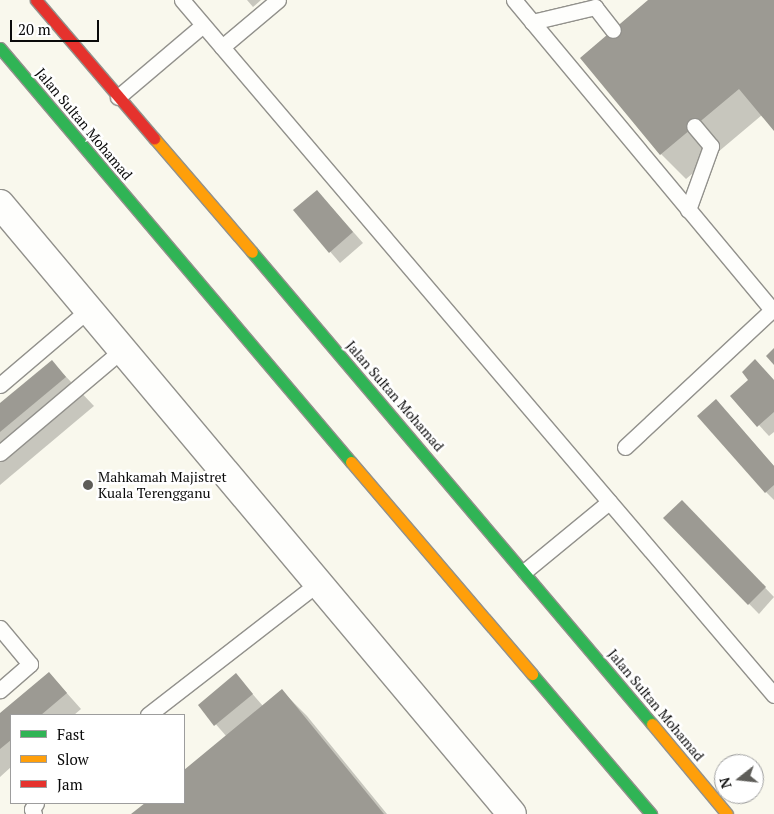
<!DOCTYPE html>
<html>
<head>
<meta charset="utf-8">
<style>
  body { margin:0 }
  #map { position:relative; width:774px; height:814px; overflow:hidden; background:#f9f8ed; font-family:"PT Serif",serif }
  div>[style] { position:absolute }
  .shadow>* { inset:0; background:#0003 }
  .building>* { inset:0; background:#9c9a93 }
  .roads { filter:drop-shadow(1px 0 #92918c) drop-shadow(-1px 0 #92918c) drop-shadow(0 1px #92918c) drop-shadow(0 -1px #92918c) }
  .lane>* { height:15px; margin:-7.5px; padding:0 7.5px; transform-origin:7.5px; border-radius:7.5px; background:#fefefc }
  .street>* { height:28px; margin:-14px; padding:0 14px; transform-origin:14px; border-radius:14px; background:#fefefc }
  .fast>* { height:11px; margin:-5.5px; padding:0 5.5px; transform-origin:5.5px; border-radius:5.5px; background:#30b455 }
  .slow>* { height:11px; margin:-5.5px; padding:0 5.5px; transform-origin:5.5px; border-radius:5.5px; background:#ff9f0a }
  .jam>* { height:11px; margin:-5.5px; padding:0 5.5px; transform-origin:5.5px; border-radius:5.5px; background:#e5322d }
  .dots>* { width:14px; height:14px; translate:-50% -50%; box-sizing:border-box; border:2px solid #fff; border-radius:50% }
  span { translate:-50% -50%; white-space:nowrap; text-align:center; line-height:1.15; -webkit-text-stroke:5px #fff; paint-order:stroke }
  .street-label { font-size:14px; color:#0a0a0a }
  .poi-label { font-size:14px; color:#0a0a0a }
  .left { translate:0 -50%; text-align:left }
  .legend { position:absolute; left:10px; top:714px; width:175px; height:90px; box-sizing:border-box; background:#fff; border:1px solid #9d9d9d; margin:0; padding:6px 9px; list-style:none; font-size:15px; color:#0a0a0a }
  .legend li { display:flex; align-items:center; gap:10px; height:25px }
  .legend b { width:25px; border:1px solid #9d9d9d }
  .north { position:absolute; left:714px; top:754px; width:50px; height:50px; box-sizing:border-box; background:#fff; border:1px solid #9d9d9d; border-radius:50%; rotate:254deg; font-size:14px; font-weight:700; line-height:20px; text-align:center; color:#0a0a0a }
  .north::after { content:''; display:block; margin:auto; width:18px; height:22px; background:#5e5d59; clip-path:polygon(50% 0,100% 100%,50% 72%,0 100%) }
  .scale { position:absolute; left:10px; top:20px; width:89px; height:22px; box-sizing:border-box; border:2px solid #0a0a0a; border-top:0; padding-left:6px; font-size:15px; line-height:18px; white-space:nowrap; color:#0a0a0a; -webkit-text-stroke:4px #fff; paint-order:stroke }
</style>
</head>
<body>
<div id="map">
  <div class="shadow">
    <i style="clip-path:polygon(247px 0,261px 0,253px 7px)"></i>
    <i style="clip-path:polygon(650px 0,774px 0,774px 129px,762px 115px,686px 179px,661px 154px,581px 58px)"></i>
    <i style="clip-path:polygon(317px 191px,363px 243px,340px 263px,295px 211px)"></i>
    <i style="clip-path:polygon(52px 362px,94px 406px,0 485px,0 405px)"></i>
    <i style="clip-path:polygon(774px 380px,774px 432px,769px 436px,732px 396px)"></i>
    <i style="clip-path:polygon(726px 411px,774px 466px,774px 500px,766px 492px)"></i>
    <i style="clip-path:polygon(682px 502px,774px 597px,759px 614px,665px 518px)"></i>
    <i style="clip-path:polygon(49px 673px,81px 709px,74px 715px,11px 715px,11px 767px,0 777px,0 715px)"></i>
    <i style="clip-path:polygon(236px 675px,263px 706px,282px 691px,307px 716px,387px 814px,133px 814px,147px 803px,184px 803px,184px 772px,227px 737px,199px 705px)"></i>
  </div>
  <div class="building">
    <i style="clip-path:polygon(648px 0,774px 0,774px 131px,739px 89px,660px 155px,580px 58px)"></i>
    <i style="clip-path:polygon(317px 190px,353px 232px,329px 253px,293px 210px)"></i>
    <i style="clip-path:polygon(774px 348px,774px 365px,766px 356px)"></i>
    <i style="clip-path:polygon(755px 359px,774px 380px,774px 412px,757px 427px,730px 396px,748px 380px,742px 372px)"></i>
    <i style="clip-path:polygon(52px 360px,66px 377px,0 432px,0 403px)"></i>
    <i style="clip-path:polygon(716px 399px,774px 466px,774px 485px,765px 493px,697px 416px)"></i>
    <i style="clip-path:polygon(682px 500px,766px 587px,748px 605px,663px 518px)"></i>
    <i style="clip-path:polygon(49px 672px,67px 693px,41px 715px,11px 715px,11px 740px,0 749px,0 713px)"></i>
    <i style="clip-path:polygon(236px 673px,253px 694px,214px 726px,198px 705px)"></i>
    <i style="clip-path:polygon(282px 689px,384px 814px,131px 814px,145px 803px,184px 803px,184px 770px)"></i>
  </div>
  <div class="roads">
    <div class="lane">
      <i style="left:182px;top:0;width:913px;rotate:49.58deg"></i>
      <i style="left:514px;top:0;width:403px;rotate:50.2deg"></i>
      <i style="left:532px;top:22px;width:65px;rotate:-13.4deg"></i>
      <i style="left:595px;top:7px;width:29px;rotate:52deg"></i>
      <i style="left:222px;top:47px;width:73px;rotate:-40deg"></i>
      <i style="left:118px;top:97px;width:111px;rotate:-40.3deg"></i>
      <i style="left:688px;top:210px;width:68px;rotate:-70.2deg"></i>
      <i style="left:711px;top:146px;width:26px;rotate:-130deg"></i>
      <i style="left:0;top:385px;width:116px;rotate:-40.4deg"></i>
      <i style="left:625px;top:447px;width:204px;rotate:-43deg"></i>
      <i style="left:0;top:453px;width:160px;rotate:-40.2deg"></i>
      <i style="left:525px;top:571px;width:109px;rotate:-39.4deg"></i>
      <i style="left:0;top:628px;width:47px;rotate:50.2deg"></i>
      <i style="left:30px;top:664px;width:40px;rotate:139deg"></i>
      <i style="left:148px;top:715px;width:215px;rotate:-37.8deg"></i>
      <i style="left:34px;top:814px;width:5px;rotate:-112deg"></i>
      <i style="left:32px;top:809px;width:7px;rotate:-56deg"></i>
    </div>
    <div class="street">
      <i style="left:0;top:204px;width:796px;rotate:49.99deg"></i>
    </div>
    <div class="fast">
      <i style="left:0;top:48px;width:543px;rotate:49.71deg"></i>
      <i style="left:252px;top:252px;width:619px;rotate:49.72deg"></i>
      <i style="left:532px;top:674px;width:184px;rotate:49.6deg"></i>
    </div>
    <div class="slow">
      <i style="left:154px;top:138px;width:150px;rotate:49.3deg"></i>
      <i style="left:351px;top:462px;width:279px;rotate:49.5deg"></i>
      <i style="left:652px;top:724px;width:117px;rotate:50.2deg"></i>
    </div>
    <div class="jam">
      <i style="left:36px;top:0;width:182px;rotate:49.5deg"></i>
    </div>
  </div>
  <div class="dots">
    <i style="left:88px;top:485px;background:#5e5d59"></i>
  </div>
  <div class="street-label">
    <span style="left:84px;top:124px;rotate:50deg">Jalan Sultan Mohamad</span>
    <span style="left:395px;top:396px;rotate:49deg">Jalan Sultan Mohamad</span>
    <span style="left:656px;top:705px;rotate:50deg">Jalan Sultan Mohamad</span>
  </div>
  <div class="poi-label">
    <span class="left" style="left:98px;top:485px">Mahkamah Majistret<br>Kuala Terengganu</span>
  </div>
  <ul class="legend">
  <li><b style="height:6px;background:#30b455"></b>Fast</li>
  <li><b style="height:6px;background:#ff9f0a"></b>Slow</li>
  <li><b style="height:6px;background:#e5322d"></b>Jam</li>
  </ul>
  <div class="north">N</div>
  <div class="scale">20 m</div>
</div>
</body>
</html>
